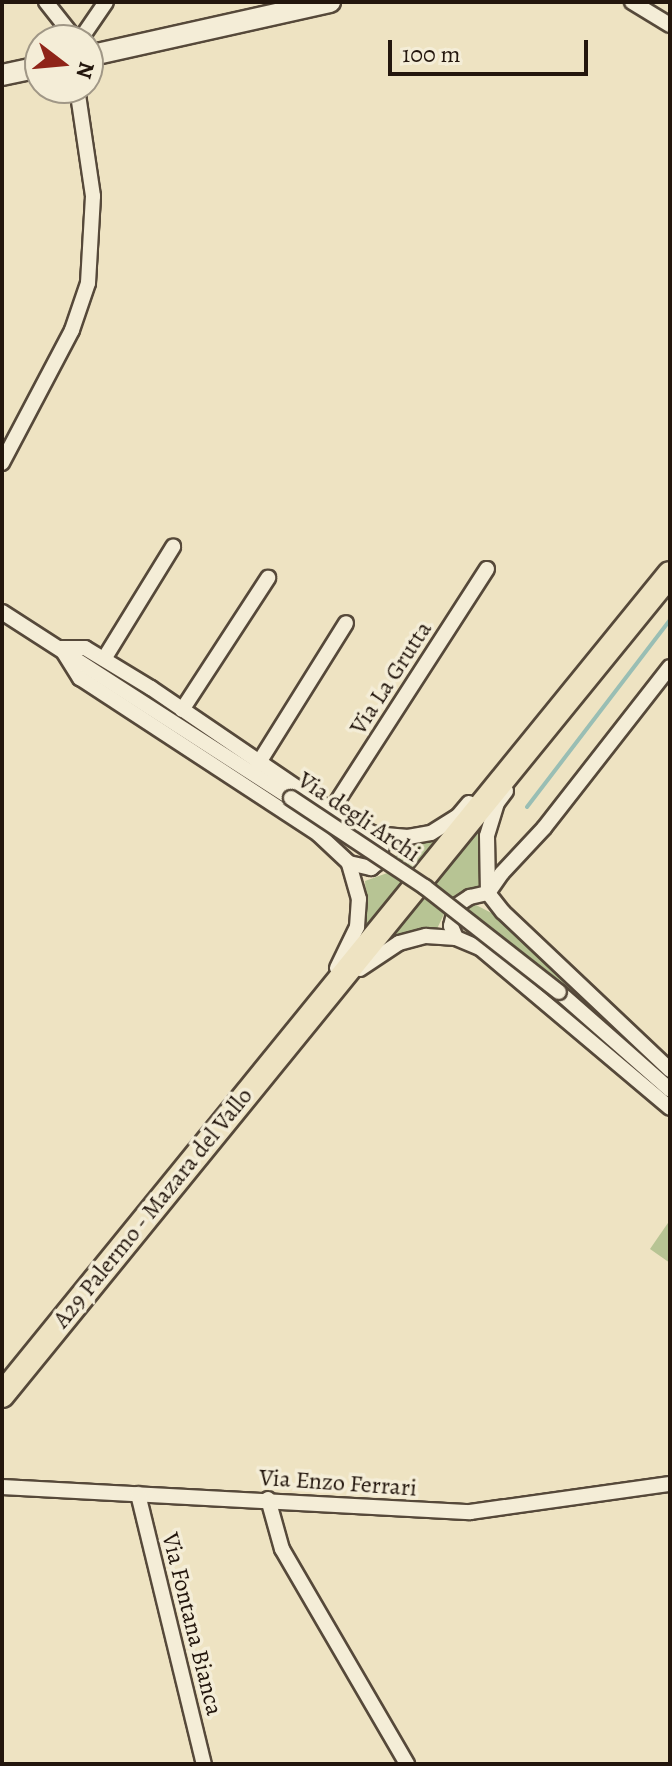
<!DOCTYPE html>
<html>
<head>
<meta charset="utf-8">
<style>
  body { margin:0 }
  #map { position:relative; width:672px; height:1766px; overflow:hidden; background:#eee3c2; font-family:Alegreya,serif }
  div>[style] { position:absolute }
  .green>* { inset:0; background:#b7c494 }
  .stream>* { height:4px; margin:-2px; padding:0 2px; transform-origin:2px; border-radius:2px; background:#99beb4 }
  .roads { filter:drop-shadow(2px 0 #56493a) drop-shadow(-2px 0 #56493a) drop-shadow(0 2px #56493a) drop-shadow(0 -2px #56493a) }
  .street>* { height:14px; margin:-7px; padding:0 7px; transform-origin:7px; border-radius:7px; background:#f4edd7 }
  .secondary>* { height:20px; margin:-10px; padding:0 10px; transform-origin:10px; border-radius:10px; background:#f4edd7 }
  .primary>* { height:24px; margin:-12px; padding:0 12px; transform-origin:12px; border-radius:12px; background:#eee3c2 }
  .bridges { filter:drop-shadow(2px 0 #56493a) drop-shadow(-2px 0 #56493a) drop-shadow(0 2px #56493a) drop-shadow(0 -2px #56493a) }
  .street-bridge>* { height:14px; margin:-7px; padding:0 7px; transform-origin:7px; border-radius:7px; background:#f4edd7 }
  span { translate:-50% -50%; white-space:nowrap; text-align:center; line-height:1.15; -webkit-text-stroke:7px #f4edd7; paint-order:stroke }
  .street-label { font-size:24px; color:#23160d }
  .frame { position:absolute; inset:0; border:4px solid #23160d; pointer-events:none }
  .north { position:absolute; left:24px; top:24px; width:80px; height:80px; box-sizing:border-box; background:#f4edd7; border:2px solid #a09786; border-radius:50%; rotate:106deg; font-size:22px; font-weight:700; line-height:32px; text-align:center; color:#23160d }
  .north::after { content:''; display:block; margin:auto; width:28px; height:36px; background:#8f2418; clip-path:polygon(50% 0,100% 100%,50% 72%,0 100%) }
  .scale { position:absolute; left:388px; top:40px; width:200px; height:36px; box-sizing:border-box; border:4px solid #23160d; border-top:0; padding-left:10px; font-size:24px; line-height:28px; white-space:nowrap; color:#23160d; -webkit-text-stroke:6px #f4edd7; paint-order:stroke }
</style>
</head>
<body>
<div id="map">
  <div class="green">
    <i style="clip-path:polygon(484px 817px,482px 887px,461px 891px,452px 897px,436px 931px,384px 944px)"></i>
    <i style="clip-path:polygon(449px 827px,362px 935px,367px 913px,365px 881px,390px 872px,395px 864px,399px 842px)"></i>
    <i style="clip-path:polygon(476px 905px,505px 920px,635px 1043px,621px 1062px,463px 929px,460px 921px,470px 907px)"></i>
    <i style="clip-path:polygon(670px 1220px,670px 1263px,650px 1249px)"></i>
  </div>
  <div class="stream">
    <i style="left:527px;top:807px;width:235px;rotate:-52.6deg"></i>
  </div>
  <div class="roads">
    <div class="street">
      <i style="left:46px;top:2px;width:48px;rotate:51.7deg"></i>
      <i style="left:632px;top:2px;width:44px;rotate:31.2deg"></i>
      <i style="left:80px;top:40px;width:46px;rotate:-55.6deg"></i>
      <i style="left:2px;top:463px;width:150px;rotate:-62.2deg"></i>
      <i style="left:72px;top:330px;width:50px;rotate:-71.2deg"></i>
      <i style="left:88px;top:283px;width:87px;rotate:-86.7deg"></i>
      <i style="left:93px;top:196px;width:109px;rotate:-98.4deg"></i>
      <i style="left:2px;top:612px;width:344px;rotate:32.8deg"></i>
      <i style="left:61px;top:648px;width:24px"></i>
      <i style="left:85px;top:648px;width:77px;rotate:31.2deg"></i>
      <i style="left:151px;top:688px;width:222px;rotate:34.3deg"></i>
      <i style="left:334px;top:813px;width:45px;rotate:27.7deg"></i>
      <i style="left:374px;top:834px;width:34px;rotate:5deg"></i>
      <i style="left:408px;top:837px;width:23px;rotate:-10deg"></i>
      <i style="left:431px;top:833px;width:32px;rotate:-32deg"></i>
      <i style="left:458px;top:816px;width:17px;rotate:-50deg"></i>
      <i style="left:61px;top:648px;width:36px;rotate:58deg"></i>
      <i style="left:80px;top:678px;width:285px;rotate:33.2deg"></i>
      <i style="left:318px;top:834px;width:42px;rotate:43.1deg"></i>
      <i style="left:349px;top:863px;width:23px;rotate:13deg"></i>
      <i style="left:371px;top:868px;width:10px;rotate:-37deg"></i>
      <i style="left:379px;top:862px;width:17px;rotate:-80deg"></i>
      <i style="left:382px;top:845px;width:14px;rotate:-126deg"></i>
      <i style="left:104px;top:659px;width:132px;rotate:-58.4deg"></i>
      <i style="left:182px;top:710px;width:158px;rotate:-56.9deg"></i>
      <i style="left:258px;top:764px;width:166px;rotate:-58deg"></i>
      <i style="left:506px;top:791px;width:15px;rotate:127deg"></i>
      <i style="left:497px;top:803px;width:34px;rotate:107deg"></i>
      <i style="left:487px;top:836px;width:57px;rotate:89deg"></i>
      <i style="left:488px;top:893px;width:24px;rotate:52deg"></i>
      <i style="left:503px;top:912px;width:230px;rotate:43.4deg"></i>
      <i style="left:331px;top:811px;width:288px;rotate:-57.2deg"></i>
      <i style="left:456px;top:938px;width:13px;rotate:-113deg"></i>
      <i style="left:451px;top:926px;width:21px;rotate:-76deg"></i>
      <i style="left:456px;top:906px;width:17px;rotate:-33deg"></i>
      <i style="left:470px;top:897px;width:18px;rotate:-13deg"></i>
      <i style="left:488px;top:893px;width:24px;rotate:-55deg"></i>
      <i style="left:502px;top:873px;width:62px;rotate:-47deg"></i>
      <i style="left:544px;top:828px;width:204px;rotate:-52deg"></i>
      <i style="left:337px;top:968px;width:46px;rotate:-64deg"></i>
      <i style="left:357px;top:927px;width:28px;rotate:-86deg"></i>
      <i style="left:359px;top:899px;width:37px;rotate:-106deg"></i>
      <i style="left:360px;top:969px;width:47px;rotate:-33.7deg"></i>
      <i style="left:399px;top:943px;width:28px;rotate:-15deg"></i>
      <i style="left:426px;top:936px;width:30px;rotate:4deg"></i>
      <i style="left:456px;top:938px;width:26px;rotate:23deg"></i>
      <i style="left:480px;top:948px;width:248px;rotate:40.1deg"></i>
      <i style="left:559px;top:992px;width:148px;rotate:41.4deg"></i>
      <i style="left:2px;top:1487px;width:469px;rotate:3.1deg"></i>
      <i style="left:470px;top:1512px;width:202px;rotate:-8deg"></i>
      <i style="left:138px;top:1494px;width:278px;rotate:76.3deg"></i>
      <i style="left:268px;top:1499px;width:52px;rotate:74.4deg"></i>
      <i style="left:282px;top:1549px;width:249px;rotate:59.8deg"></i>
    </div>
    <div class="secondary">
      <i style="left:88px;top:56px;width:248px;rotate:-12.6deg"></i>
      <i style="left:2px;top:75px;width:39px;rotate:-12deg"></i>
    </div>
    <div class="primary">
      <i style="left:2px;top:1395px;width:1058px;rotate:-50.87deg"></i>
    </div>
  </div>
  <div class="bridges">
    <div class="street-bridge">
      <i style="left:291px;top:798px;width:161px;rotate:33.6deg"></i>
      <i style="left:425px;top:887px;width:170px;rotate:38.1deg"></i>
    </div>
  </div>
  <div class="street-label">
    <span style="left:391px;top:678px;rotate:-57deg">Via La Grutta</span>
    <span style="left:359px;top:817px;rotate:34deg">Via degli Archi</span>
    <span style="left:153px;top:1208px;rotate:-51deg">A29 Palermo - Mazara del Vallo</span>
    <span style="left:338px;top:1483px;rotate:4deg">Via Enzo Ferrari</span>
    <span style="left:192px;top:1624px;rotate:76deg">Via Fontana Bianca</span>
  </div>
  <div class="frame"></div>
  <div class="north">N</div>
  <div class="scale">100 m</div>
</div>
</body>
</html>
